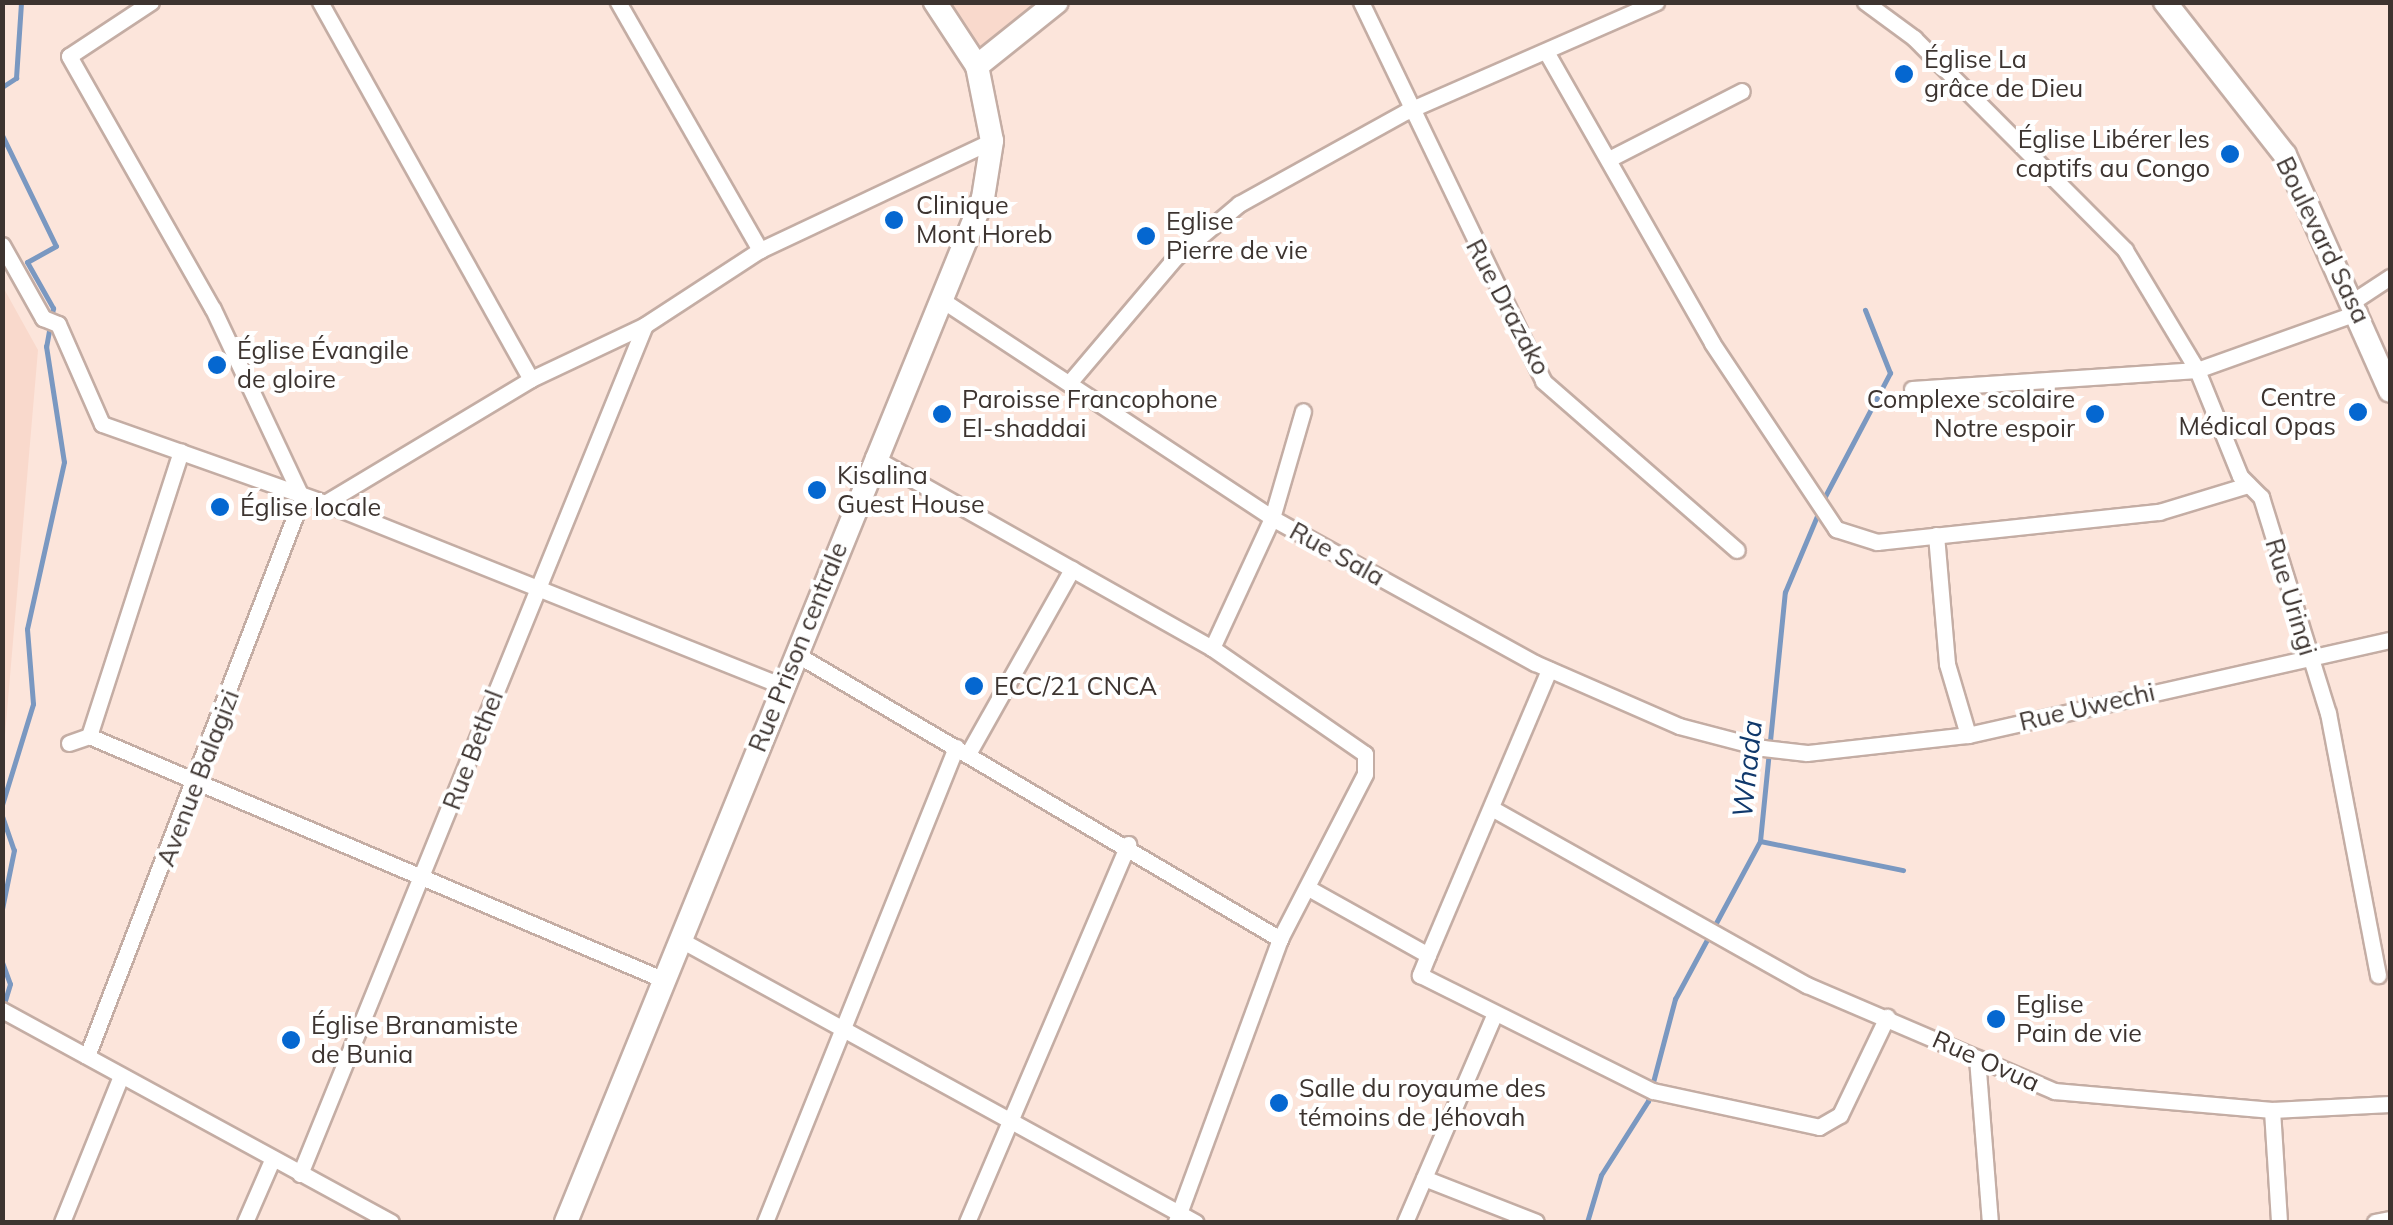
<!DOCTYPE html>
<html>
<head>
<meta charset="utf-8">
<style>
  body { margin:0 }
  #map { position:relative; width:2393px; height:1225px; overflow:hidden; background:#fce5db; font-family:Mulish,sans-serif }
  div>[style] { position:absolute }
  .built>* { inset:0; background:#f9d9cc }
  .stream>* { height:5px; margin:-2.5px; padding:0 2.5px; transform-origin:2.5px; border-radius:2.5px; background:#7a98c1 }
  .roads { filter:drop-shadow(2px 0 #c4ada4) drop-shadow(-2px 0 #c4ada4) drop-shadow(0 2px #c4ada4) drop-shadow(0 -2px #c4ada4) }
  .street>* { height:15px; margin:-7.5px; padding:0 7.5px; transform-origin:7.5px; border-radius:7.5px; background:#fff }
  .secondary>* { height:22px; margin:-11px; padding:0 11px; transform-origin:11px; border-radius:11px; background:#fff }
  .dots>* { width:28px; height:28px; translate:-50% -50%; box-sizing:border-box; border:5px solid #fff; border-radius:50% }
  span { translate:-50% -50%; white-space:nowrap; text-align:center; line-height:1.15; -webkit-text-stroke:8px #fff; paint-order:stroke }
  .poi-label { font-size:25px; color:#3d3430 }
  .left { translate:0 -50%; text-align:left }
  .right { translate:-100% -50%; text-align:right }
  .street-label { font-size:25px; color:#3d3430 }
  .water-label { font-size:28px; color:#0f386b; font-style:italic }
  .frame { position:absolute; inset:0; border:5px solid #3d3430; pointer-events:none }
</style>
</head>
<body>
<div id="map">
  <div class="built">
    <i style="clip-path:polygon(944px 3px,1045px 3px,976px 50px)"></i>
    <i style="clip-path:polygon(3px 287px,38px 350px,3px 758px)"></i>
  </div>
  <div class="stream">
    <i style="left:2px;top:87px;width:17px;rotate:-33deg"></i>
    <i style="left:16px;top:78px;width:76px;rotate:-86.2deg"></i>
    <i style="left:2px;top:135px;width:123px;rotate:64.1deg"></i>
    <i style="left:56px;top:246px;width:33px;rotate:151deg"></i>
    <i style="left:27px;top:262px;width:53px;rotate:60.5deg"></i>
    <i style="left:53px;top:308px;width:39px;rotate:100deg"></i>
    <i style="left:46px;top:346px;width:117px;rotate:81.2deg"></i>
    <i style="left:64px;top:462px;width:171px;rotate:102.5deg"></i>
    <i style="left:27px;top:629px;width:75px;rotate:85.4deg"></i>
    <i style="left:33px;top:704px;width:106px;rotate:107.1deg"></i>
    <i style="left:1823px;top:500px;width:144px;rotate:-62.2deg"></i>
    <i style="left:1890px;top:373px;width:68px;rotate:-111.6deg"></i>
    <i style="left:2px;top:816px;width:36px;rotate:71deg"></i>
    <i style="left:14px;top:850px;width:60px;rotate:101.5deg"></i>
    <i style="left:1760px;top:841px;width:146px;rotate:11.5deg"></i>
    <i style="left:2px;top:962px;width:23px;rotate:70deg"></i>
    <i style="left:10px;top:984px;width:24px;rotate:107deg"></i>
    <i style="left:1587px;top:1222px;width:49px;rotate:-73.4deg"></i>
    <i style="left:1601px;top:1175px;width:88px;rotate:-57.6deg"></i>
    <i style="left:1648px;top:1101px;width:106px;rotate:-75.2deg"></i>
    <i style="left:1675px;top:999px;width:179px;rotate:-61.7deg"></i>
    <i style="left:1760px;top:841px;width:250px;rotate:-84.3deg"></i>
    <i style="left:1785px;top:592px;width:88px;rotate:-67.2deg"></i>
  </div>
  <div class="roads">
    <div class="street">
      <i style="left:151px;top:2px;width:98px;rotate:146.6deg"></i>
      <i style="left:69px;top:56px;width:291px;rotate:60.4deg"></i>
      <i style="left:213px;top:309px;width:209px;rotate:64.8deg"></i>
      <i style="left:320px;top:2px;width:432px;rotate:60.8deg"></i>
      <i style="left:618px;top:2px;width:286px;rotate:60.2deg"></i>
      <i style="left:1361px;top:2px;width:420px;rotate:64.3deg"></i>
      <i style="left:1543px;top:381px;width:257px;rotate:41.1deg"></i>
      <i style="left:1865px;top:2px;width:61px;rotate:36.3deg"></i>
      <i style="left:1914px;top:38px;width:299px;rotate:45.1deg"></i>
      <i style="left:2125px;top:250px;width:140px;rotate:59deg"></i>
      <i style="left:2197px;top:370px;width:114px;rotate:67.9deg"></i>
      <i style="left:2240px;top:476px;width:30px;rotate:45deg"></i>
      <i style="left:2261px;top:497px;width:226px;rotate:72.8deg"></i>
      <i style="left:2328px;top:713px;width:267px;rotate:79.2deg"></i>
      <i style="left:1548px;top:55px;width:331px;rotate:60.3deg"></i>
      <i style="left:1712px;top:343px;width:224px;rotate:56.3deg"></i>
      <i style="left:1836px;top:529px;width:43px;rotate:17.6deg"></i>
      <i style="left:1877px;top:542px;width:284px;rotate:-6.1deg"></i>
      <i style="left:2159px;top:512px;width:93px;rotate:-16.9deg"></i>
      <i style="left:1609px;top:159px;width:149px;rotate:-27.1deg"></i>
      <i style="left:2px;top:245px;width:84px;rotate:60.7deg"></i>
      <i style="left:43px;top:318px;width:16px;rotate:22deg"></i>
      <i style="left:58px;top:324px;width:109px;rotate:66.3deg"></i>
      <i style="left:102px;top:424px;width:237px;rotate:19.5deg"></i>
      <i style="left:325px;top:503px;width:240px;rotate:-31deg"></i>
      <i style="left:531px;top:379px;width:126px;rotate:-25.3deg"></i>
      <i style="left:645px;top:325px;width:137px;rotate:-33.1deg"></i>
      <i style="left:760px;top:250px;width:256px;rotate:-25.2deg"></i>
      <i style="left:942px;top:300px;width:396px;rotate:33.4deg"></i>
      <i style="left:1272px;top:518px;width:300px;rotate:28.9deg"></i>
      <i style="left:1535px;top:663px;width:157px;rotate:23.6deg"></i>
      <i style="left:1679px;top:726px;width:87px;rotate:14.7deg"></i>
      <i style="left:1763px;top:748px;width:44px;rotate:6.5deg"></i>
      <i style="left:1807px;top:753px;width:162px;rotate:-6.4deg"></i>
      <i style="left:1968px;top:735px;width:433px;rotate:-12.7deg"></i>
      <i style="left:2355px;top:300px;width:42px;rotate:-33.3deg"></i>
      <i style="left:1069px;top:383px;width:164px;rotate:-49.7deg"></i>
      <i style="left:1175px;top:258px;width:84px;rotate:-40.2deg"></i>
      <i style="left:1239px;top:204px;width:192px;rotate:-29deg"></i>
      <i style="left:1407px;top:111px;width:272px;rotate:-23.6deg"></i>
      <i style="left:1912px;top:389px;width:286px;rotate:-3.8deg"></i>
      <i style="left:2197px;top:370px;width:172px;rotate:-19.7deg"></i>
      <i style="left:873px;top:457px;width:389px;rotate:29.4deg"></i>
      <i style="left:1212px;top:648px;width:186px;rotate:34.7deg"></i>
      <i style="left:1365px;top:754px;width:20px;rotate:90deg"></i>
      <i style="left:1365px;top:774px;width:186px;rotate:117.3deg"></i>
      <i style="left:1280px;top:939px;width:302px;rotate:110.2deg"></i>
      <i style="left:325px;top:503px;width:492px;rotate:21.8deg"></i>
      <i style="left:1936px;top:535px;width:129px;rotate:85.1deg"></i>
      <i style="left:1947px;top:664px;width:74px;rotate:73.5deg"></i>
      <i style="left:1212px;top:648px;width:143px;rotate:-65.2deg"></i>
      <i style="left:1272px;top:518px;width:111px;rotate:-73.8deg"></i>
      <i style="left:796px;top:654px;width:562px;rotate:30.49deg"></i>
      <i style="left:89px;top:736px;width:299px;rotate:-72.1deg"></i>
      <i style="left:69px;top:743px;width:21px;rotate:-19deg"></i>
      <i style="left:89px;top:736px;width:622px;rotate:22.98deg"></i>
      <i style="left:969px;top:752px;width:210px;rotate:-60.6deg"></i>
      <i style="left:1493px;top:809px;width:360px;rotate:29.3deg"></i>
      <i style="left:1807px;top:985px;width:269px;rotate:23.2deg"></i>
      <i style="left:2054px;top:1091px;width:219px;rotate:5deg"></i>
      <i style="left:2272px;top:1110px;width:118px;rotate:-2.9deg"></i>
      <i style="left:1310px;top:889px;width:135px;rotate:29.2deg"></i>
      <i style="left:1428px;top:955px;width:22px;rotate:112deg"></i>
      <i style="left:1420px;top:975px;width:260px;rotate:26.5deg"></i>
      <i style="left:1653px;top:1091px;width:170px;rotate:12.2deg"></i>
      <i style="left:1819px;top:1127px;width:24px;rotate:-30deg"></i>
      <i style="left:1840px;top:1115px;width:109px;rotate:-64.4deg"></i>
      <i style="left:679px;top:939px;width:589px;rotate:28.74deg"></i>
      <i style="left:1428px;top:955px;width:310px;rotate:-67deg"></i>
      <i style="left:2px;top:1010px;width:443px;rotate:28.6deg"></i>
      <i style="left:87px;top:1056px;width:598px;rotate:-68.93deg"></i>
      <i style="left:1977px;top:1058px;width:165px;rotate:85.5deg"></i>
      <i style="left:2272px;top:1110px;width:112px;rotate:86.4deg"></i>
      <i style="left:300px;top:1174px;width:916px;rotate:-67.89deg"></i>
      <i style="left:1424px;top:1178px;width:120px;rotate:21.4deg"></i>
      <i style="left:62px;top:1222px;width:157px;rotate:-68deg"></i>
      <i style="left:245px;top:1222px;width:68px;rotate:-66.5deg"></i>
      <i style="left:765px;top:1222px;width:512px;rotate:-68.09deg"></i>
      <i style="left:967px;top:1222px;width:411px;rotate:-66.9deg"></i>
      <i style="left:1405px;top:1222px;width:222px;rotate:-66.7deg"></i>
      <i style="left:2375px;top:1222px;width:15px;rotate:-11deg"></i>
    </div>
    <div class="secondary">
      <i style="left:2165px;top:2px;width:194px;rotate:51.9deg"></i>
      <i style="left:2285px;top:155px;width:258px;rotate:66deg"></i>
      <i style="left:977px;top:66px;width:102px;rotate:-38.7deg"></i>
      <i style="left:566px;top:1222px;width:1106px;rotate:-67.84deg"></i>
      <i style="left:983px;top:198px;width:58px;rotate:-81deg"></i>
      <i style="left:992px;top:141px;width:76px;rotate:-101.3deg"></i>
      <i style="left:977px;top:66px;width:77px;rotate:-123.3deg"></i>
    </div>
  </div>
  <div class="dots">
    <i style="left:1904px;top:74px;background:#0567d0"></i>
    <i style="left:2230px;top:154px;background:#0567d0"></i>
    <i style="left:894px;top:220px;background:#0567d0"></i>
    <i style="left:1146px;top:236px;background:#0567d0"></i>
    <i style="left:217px;top:365px;background:#0567d0"></i>
    <i style="left:2358px;top:412px;background:#0567d0"></i>
    <i style="left:942px;top:414px;background:#0567d0"></i>
    <i style="left:2095px;top:414px;background:#0567d0"></i>
    <i style="left:817px;top:490px;background:#0567d0"></i>
    <i style="left:220px;top:507px;background:#0567d0"></i>
    <i style="left:974px;top:686px;background:#0567d0"></i>
    <i style="left:1996px;top:1019px;background:#0567d0"></i>
    <i style="left:291px;top:1040px;background:#0567d0"></i>
    <i style="left:1279px;top:1103px;background:#0567d0"></i>
  </div>
  <div class="poi-label">
    <span class="left" style="left:1924px;top:74px">Église La<br>grâce de Dieu</span>
    <span class="right" style="left:2210px;top:154px">Église Libérer les<br>captifs au Congo</span>
    <span class="left" style="left:916px;top:220px">Clinique<br>Mont Horeb</span>
    <span class="left" style="left:1166px;top:236px">Eglise<br>Pierre de vie</span>
    <span class="left" style="left:237px;top:365px">Église Évangile<br>de gloire</span>
    <span class="right" style="left:2336px;top:412px">Centre<br>Médical Opas</span>
    <span class="left" style="left:962px;top:414px">Paroisse Francophone<br>El-shaddai</span>
    <span class="right" style="left:2075px;top:414px">Complexe scolaire<br>Notre espoir</span>
    <span class="left" style="left:837px;top:490px">Kisalina<br>Guest House</span>
    <span class="left" style="left:240px;top:507px">Église locale</span>
    <span class="left" style="left:994px;top:686px">ECC/21 CNCA</span>
    <span class="left" style="left:2016px;top:1019px">Eglise<br>Pain de vie</span>
    <span class="left" style="left:311px;top:1040px">Église Branamiste<br>de Bunia</span>
    <span class="left" style="left:1299px;top:1103px">Salle du royaume des<br>témoins de Jéhovah</span>
  </div>
  <div class="street-label">
    <span style="left:2323px;top:240px;rotate:64deg">Boulevard Sasa</span>
    <span style="left:1508px;top:307px;rotate:62deg">Rue Drazako</span>
    <span style="left:1337px;top:554px;rotate:29deg">Rue Sala</span>
    <span style="left:2291px;top:597px;rotate:73deg">Rue Uringi</span>
    <span style="left:798px;top:647px;rotate:-68deg">Rue Prison centrale</span>
    <span style="left:2087px;top:707px;rotate:-13deg">Rue Uwechi</span>
    <span style="left:473px;top:750px;rotate:-69deg">Rue Bethel</span>
    <span style="left:198px;top:778px;rotate:-69deg">Avenue Balagizi</span>
    <span style="left:1986px;top:1061px;rotate:24deg">Rue Ovua</span>
  </div>
  <div class="water-label">
    <span style="left:1747px;top:769px;rotate:-84deg">Whada</span>
  </div>
  <div class="frame"></div>
</div>
</body>
</html>
